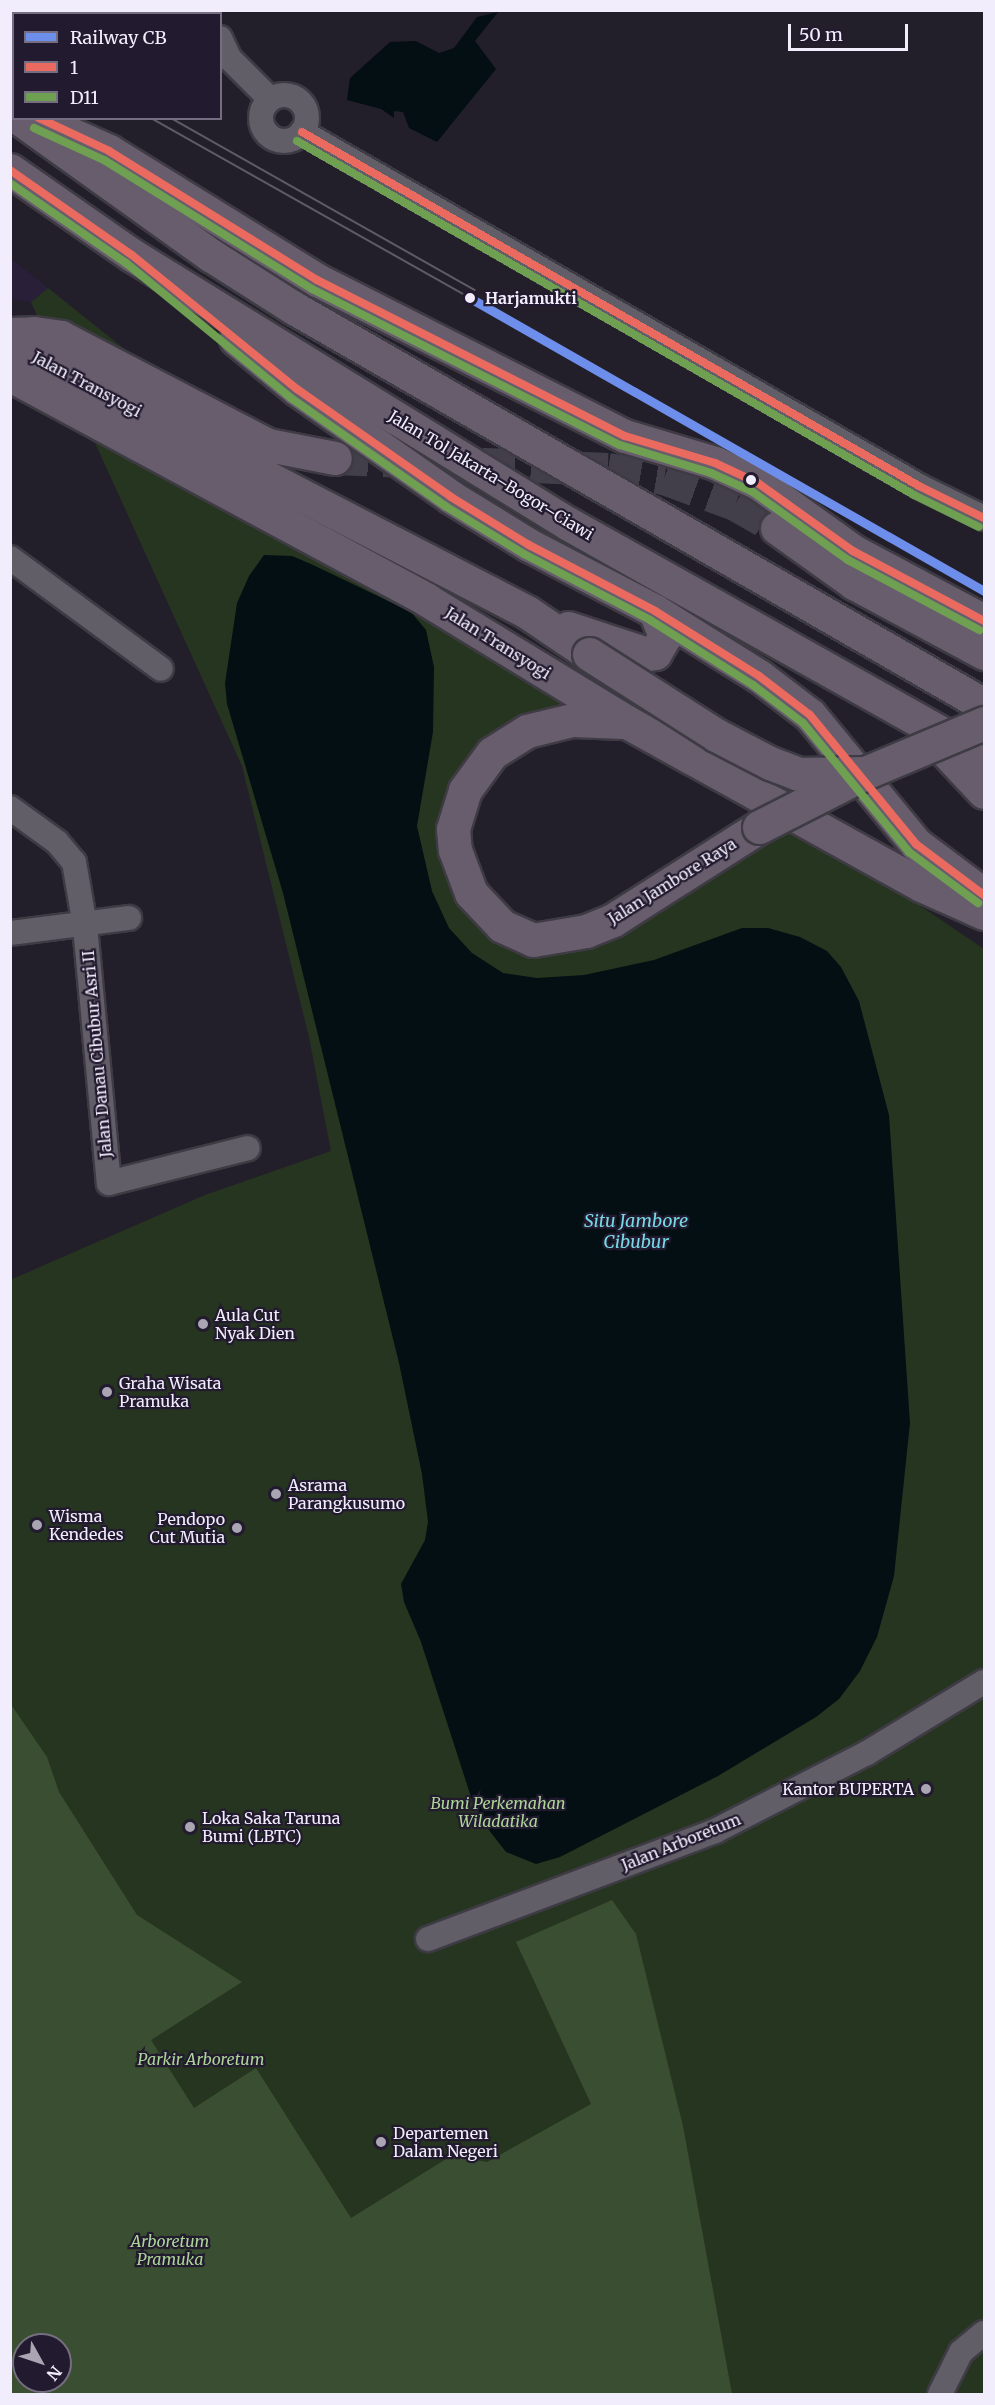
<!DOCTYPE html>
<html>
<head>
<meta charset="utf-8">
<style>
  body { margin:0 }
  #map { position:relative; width:995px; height:2405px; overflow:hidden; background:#231f2a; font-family:Merriweather,serif }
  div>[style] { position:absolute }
  .built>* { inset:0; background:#291f38 }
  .green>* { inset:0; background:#26351f }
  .forest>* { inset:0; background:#3a4f31 }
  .water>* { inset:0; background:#030f12 }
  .highway-tunnel>* { height:33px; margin-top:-16.5px; transform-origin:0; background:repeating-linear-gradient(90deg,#423e4a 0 33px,transparent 0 49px) }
  .roads { filter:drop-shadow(2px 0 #3e3b44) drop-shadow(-2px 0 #3e3b44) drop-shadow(0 2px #3e3b44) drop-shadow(0 -2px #3e3b44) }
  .minor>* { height:24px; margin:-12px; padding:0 12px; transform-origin:12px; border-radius:12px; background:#615e67 }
  .minor>.ring { margin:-12px; padding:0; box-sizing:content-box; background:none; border:24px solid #615e67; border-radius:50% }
  .highway>* { height:33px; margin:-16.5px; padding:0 16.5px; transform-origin:16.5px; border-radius:16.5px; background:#685d6c }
  .tram>* { height:1.5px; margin:-0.75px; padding:0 0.75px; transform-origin:0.75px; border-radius:0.75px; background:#5f5b65 }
  .bridges { filter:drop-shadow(2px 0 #3e3b44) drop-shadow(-2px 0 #3e3b44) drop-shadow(0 2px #3e3b44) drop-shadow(0 -2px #3e3b44) }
  .highway-bridge>* { height:33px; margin:-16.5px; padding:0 16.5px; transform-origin:16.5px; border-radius:16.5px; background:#685d6c }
  .bus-1>* { height:8px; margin:-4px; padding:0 4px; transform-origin:4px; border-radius:4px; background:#ea6a60 }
  .bus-2>* { height:8px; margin:-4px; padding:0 4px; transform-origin:4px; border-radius:4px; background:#6f9f51 }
  .rail-1>* { height:9px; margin:-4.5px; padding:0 4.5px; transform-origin:4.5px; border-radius:4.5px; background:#6d8eeb }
  .dots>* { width:16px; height:16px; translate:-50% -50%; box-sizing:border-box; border:3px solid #221a2f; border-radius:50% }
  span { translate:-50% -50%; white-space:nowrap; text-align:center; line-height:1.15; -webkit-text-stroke:4.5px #221a2f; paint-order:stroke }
  .stop-label { font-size:16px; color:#f2edfc; font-weight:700 }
  .left { translate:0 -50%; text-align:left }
  .street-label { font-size:16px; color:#f2edfc }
  .poi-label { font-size:16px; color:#f2edfc }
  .right { translate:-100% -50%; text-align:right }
  .park-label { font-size:16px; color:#acd597; font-style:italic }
  .water-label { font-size:18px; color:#76d9e5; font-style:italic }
  .frame { position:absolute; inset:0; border:12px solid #f2edfc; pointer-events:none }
  .legend { position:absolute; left:12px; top:12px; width:210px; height:108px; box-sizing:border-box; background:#221a2f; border:2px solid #756e81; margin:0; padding:8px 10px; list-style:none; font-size:18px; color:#f2edfc }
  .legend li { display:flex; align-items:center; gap:12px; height:30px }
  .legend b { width:30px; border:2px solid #756e81 }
  .north { position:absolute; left:12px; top:2333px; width:60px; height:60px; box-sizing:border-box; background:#221a2f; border:2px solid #756e81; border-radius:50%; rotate:130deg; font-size:16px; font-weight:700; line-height:24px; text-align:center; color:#f2edfc }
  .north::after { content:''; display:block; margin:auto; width:21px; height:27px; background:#aaa5b2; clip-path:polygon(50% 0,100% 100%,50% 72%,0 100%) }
  .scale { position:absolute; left:788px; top:24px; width:120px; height:27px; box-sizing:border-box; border:3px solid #f2edfc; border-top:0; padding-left:8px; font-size:18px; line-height:21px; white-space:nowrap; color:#f2edfc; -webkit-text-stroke:4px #221a2f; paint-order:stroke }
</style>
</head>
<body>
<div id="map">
  <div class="built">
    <i style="clip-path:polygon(10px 258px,48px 288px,31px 302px,11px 299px)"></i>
  </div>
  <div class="green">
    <i style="clip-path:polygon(evenodd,48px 288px,474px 628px,609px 711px,512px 734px,450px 844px,535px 947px,751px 842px,799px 824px,984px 949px,984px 2394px,11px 2394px,10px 1280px,205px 1195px,331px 1151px,309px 1037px,242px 766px,31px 302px,48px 288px,24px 2345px,60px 2345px,60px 2381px,24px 2381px,24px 2345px)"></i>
  </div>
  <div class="forest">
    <i style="clip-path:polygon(evenodd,10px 1703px,47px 1757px,59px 1792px,137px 1915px,242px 1982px,151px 2040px,194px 2108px,256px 2068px,351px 2218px,451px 2156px,487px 2162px,591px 2104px,516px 1942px,612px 1900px,636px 1934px,683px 2126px,732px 2394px,11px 2394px,10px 1703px,24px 2345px,60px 2345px,60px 2381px,24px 2381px,24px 2345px)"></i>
  </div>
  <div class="water">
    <i style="clip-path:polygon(498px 12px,475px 41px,496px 69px,437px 142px,409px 128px,403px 112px,394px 111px,394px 118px,381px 109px,347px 100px,350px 78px,390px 42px,416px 41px,439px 53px,454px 48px,477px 17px)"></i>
    <i style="clip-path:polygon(264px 555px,292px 556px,311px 564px,411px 612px,426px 630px,434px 667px,433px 732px,417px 826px,432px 891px,449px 928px,472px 953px,503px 973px,537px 978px,584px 975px,654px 960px,742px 928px,768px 928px,800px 937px,827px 951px,841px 967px,859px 1001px,889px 1115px,910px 1423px,894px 1576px,877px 1637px,860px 1671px,839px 1699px,816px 1717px,718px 1776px,560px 1857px,536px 1864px,506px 1852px,485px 1825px,471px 1797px,421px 1642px,404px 1602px,401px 1584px,425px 1540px,428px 1522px,422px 1474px,399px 1363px,283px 893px,227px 704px,225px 683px,237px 603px,249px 576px)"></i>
  </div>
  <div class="highway-tunnel">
    <i style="left:335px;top:458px;width:273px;rotate:2.3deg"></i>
    <i style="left:608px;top:469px;width:57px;rotate:9.1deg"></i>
    <i style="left:664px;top:478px;width:76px;rotate:20.1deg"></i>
    <i style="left:735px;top:504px;width:48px;rotate:29.7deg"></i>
  </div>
  <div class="roads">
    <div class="minor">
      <i style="left:171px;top:10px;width:6px;rotate:45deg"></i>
      <i style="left:220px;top:38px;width:23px;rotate:65deg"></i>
      <i style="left:230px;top:59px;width:57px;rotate:45deg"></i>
      <i class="ring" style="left:261px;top:95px;width:22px;height:22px"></i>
      <i style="left:302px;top:132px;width:711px;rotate:29.84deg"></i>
      <i style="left:919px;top:486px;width:72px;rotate:26.2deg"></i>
      <i style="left:10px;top:558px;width:187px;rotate:36.3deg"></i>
      <i style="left:10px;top:808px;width:58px;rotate:35.9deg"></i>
      <i style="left:57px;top:842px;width:26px;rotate:50deg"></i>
      <i style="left:74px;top:862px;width:65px;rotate:80.2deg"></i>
      <i style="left:85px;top:926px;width:258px;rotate:84.7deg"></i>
      <i style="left:109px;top:1183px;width:143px;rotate:-14.1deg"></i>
      <i style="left:10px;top:933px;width:120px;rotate:-7.2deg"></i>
      <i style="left:428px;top:1939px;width:307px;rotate:-20.6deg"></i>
      <i style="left:715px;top:1831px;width:171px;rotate:-27.2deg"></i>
      <i style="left:867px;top:1753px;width:137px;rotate:-31.3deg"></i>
      <i style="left:940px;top:2394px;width:47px;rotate:-63.4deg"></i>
      <i style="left:961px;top:2352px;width:30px;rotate:-40deg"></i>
    </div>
    <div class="highway">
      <i style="left:19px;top:118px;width:237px;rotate:35.6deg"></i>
      <i style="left:212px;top:256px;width:97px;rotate:32.4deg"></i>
      <i style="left:294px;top:308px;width:796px;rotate:29.91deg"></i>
      <i style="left:53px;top:126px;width:61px;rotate:24.1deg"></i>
      <i style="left:109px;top:151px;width:245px;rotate:31.8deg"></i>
      <i style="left:317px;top:280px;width:345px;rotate:26.9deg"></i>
      <i style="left:625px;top:436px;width:94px;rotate:16.7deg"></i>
      <i style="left:715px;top:463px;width:47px;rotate:24.9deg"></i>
      <i style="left:758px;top:483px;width:117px;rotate:35.6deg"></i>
      <i style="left:853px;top:551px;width:149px;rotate:28.1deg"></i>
      <i style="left:10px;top:170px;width:149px;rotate:34.9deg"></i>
      <i style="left:132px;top:255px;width:511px;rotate:31.64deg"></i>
      <i style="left:567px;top:523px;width:478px;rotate:29.3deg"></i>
      <i style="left:10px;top:334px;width:24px;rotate:-2deg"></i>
      <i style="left:34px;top:333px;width:27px;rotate:8deg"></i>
      <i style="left:61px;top:337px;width:233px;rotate:27.6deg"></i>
      <i style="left:268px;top:445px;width:68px;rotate:11deg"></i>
      <i style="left:236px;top:339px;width:79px;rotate:39.3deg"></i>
      <i style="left:297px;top:389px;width:188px;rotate:35deg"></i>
      <i style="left:451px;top:497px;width:92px;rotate:31.6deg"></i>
      <i style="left:529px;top:545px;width:142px;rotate:27.6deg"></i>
      <i style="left:655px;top:611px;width:123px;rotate:32deg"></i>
      <i style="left:759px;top:676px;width:64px;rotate:37.4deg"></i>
      <i style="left:810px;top:715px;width:167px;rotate:50.6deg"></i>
      <i style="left:916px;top:844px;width:85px;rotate:36.9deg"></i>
      <i style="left:10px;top:344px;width:582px;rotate:27.4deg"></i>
      <i style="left:527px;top:612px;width:75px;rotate:34.1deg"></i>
      <i style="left:10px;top:375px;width:474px;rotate:28.3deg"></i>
      <i style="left:427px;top:600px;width:234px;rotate:31.4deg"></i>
      <i style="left:627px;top:722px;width:336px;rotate:29deg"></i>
      <i style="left:921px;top:885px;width:69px;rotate:24deg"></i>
      <i style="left:777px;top:528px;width:95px;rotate:35.5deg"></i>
      <i style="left:854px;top:583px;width:148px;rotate:28.3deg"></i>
      <i style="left:568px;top:628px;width:83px;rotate:18.2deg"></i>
      <i style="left:647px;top:654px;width:8px;rotate:-7deg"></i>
      <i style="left:655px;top:653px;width:20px;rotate:-60deg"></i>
      <i style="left:665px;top:636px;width:27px;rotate:-112deg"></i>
      <i style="left:622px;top:722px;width:50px;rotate:-177.7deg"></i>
      <i style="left:572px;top:720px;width:46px;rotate:166.3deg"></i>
      <i style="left:527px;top:731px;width:41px;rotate:147.8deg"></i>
      <i style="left:492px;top:753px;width:46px;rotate:126.1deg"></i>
      <i style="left:465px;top:790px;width:41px;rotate:107.1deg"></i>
      <i style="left:453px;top:829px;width:21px;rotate:85deg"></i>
      <i style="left:455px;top:850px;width:46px;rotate:69.6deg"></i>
      <i style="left:471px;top:893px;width:45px;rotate:46.8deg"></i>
      <i style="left:502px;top:926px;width:34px;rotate:24deg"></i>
      <i style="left:533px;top:940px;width:54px;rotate:-9.6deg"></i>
      <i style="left:586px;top:931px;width:29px;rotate:-22deg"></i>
      <i style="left:613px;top:920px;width:173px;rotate:-32.5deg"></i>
      <i style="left:938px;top:743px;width:67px;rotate:46.8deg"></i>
    </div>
  </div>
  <div class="tram">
    <i style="left:10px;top:26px;width:4px;rotate:27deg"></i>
    <i style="left:10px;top:37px;width:4px;rotate:27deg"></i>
    <i style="left:151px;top:118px;width:366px;rotate:29.4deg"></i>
    <i style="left:171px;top:118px;width:349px;rotate:29.5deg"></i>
  </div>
  <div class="bridges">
    <div class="highway-bridge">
      <i style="left:589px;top:654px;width:151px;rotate:32.5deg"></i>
      <i style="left:716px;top:735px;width:61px;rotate:27.4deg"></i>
      <i style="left:770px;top:763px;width:30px;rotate:21deg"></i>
      <i style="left:798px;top:774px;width:67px;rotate:-0.9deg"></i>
      <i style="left:759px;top:827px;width:119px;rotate:-27deg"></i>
      <i style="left:865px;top:773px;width:129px;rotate:-22.8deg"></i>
    </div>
  </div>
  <div class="bus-1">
    <i style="left:39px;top:118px;width:77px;rotate:25.2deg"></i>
    <i style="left:109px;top:151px;width:245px;rotate:31.8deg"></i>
    <i style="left:317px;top:280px;width:345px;rotate:26.9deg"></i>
    <i style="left:625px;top:436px;width:94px;rotate:16.7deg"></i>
    <i style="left:715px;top:463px;width:47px;rotate:24.9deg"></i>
    <i style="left:758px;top:483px;width:117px;rotate:35.6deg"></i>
    <i style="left:853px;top:551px;width:149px;rotate:28.1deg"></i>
    <i style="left:302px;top:132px;width:711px;rotate:29.84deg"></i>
    <i style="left:919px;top:486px;width:72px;rotate:26.2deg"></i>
    <i style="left:10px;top:170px;width:149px;rotate:34.9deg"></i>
    <i style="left:132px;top:255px;width:213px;rotate:39.1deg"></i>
    <i style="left:297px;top:389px;width:188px;rotate:35deg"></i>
    <i style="left:451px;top:497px;width:92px;rotate:31.6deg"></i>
    <i style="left:529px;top:545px;width:142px;rotate:27.6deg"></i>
    <i style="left:655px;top:611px;width:123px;rotate:32deg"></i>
    <i style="left:759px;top:676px;width:64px;rotate:37.4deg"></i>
    <i style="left:810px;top:715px;width:167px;rotate:50.6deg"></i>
    <i style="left:916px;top:844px;width:85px;rotate:36.9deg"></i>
  </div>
  <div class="bus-2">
    <i style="left:34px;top:128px;width:77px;rotate:24.6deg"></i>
    <i style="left:104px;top:160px;width:245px;rotate:31.8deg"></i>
    <i style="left:312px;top:289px;width:345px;rotate:26.9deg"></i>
    <i style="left:620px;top:445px;width:95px;rotate:17.1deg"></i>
    <i style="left:711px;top:473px;width:46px;rotate:24.3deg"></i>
    <i style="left:753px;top:492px;width:117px;rotate:35.6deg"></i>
    <i style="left:848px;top:560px;width:149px;rotate:28.1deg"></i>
    <i style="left:297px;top:141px;width:711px;rotate:29.84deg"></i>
    <i style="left:914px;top:495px;width:72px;rotate:26.2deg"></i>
    <i style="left:10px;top:183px;width:141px;rotate:34.6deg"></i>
    <i style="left:126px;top:263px;width:213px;rotate:39.3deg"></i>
    <i style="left:291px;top:398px;width:188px;rotate:35deg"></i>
    <i style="left:445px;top:506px;width:92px;rotate:31.3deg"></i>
    <i style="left:524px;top:554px;width:142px;rotate:27.6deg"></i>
    <i style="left:650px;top:620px;width:122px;rotate:32.3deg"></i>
    <i style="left:753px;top:685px;width:63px;rotate:37.2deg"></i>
    <i style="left:803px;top:723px;width:167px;rotate:50.6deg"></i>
    <i style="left:909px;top:852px;width:86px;rotate:36.5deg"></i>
  </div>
  <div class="rail-1">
    <i style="left:470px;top:298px;width:592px;rotate:29.68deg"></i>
  </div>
  <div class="dots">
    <i style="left:470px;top:298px;background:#f2edfc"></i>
    <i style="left:751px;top:480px;background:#f2edfc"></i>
    <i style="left:203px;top:1324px;background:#aaa5b2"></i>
    <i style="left:107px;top:1392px;background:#aaa5b2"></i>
    <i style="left:276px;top:1494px;background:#aaa5b2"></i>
    <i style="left:37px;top:1525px;background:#aaa5b2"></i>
    <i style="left:237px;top:1528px;background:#aaa5b2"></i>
    <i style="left:926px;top:1789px;background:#aaa5b2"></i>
    <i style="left:190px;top:1827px;background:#aaa5b2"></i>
    <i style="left:381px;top:2142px;background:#aaa5b2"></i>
  </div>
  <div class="stop-label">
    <span class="left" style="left:485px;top:298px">Harjamukti</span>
  </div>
  <div class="street-label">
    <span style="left:87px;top:384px;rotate:28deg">Jalan Transyogi</span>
    <span style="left:491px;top:475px;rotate:31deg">Jalan Tol Jakarta–Bogor–Ciawi</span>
    <span style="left:498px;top:643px;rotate:32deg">Jalan Transyogi</span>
    <span style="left:672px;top:881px;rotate:-32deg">Jalan Jambore Raya</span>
    <span style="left:97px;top:1054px;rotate:-95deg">Jalan Danau Cibubur Asri II</span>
    <span style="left:681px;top:1842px;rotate:-22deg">Jalan Arboretum</span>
  </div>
  <div class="poi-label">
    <span class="left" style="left:215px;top:1324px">Aula Cut<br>Nyak Dien</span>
    <span class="left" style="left:119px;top:1392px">Graha Wisata<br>Pramuka</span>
    <span class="left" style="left:288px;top:1494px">Asrama<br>Parangkusumo</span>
    <span class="left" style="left:49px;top:1525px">Wisma<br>Kendedes</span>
    <span class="right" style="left:225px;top:1528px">Pendopo<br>Cut Mutia</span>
    <span class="right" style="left:914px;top:1789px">Kantor BUPERTA</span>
    <span class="left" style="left:202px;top:1827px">Loka Saka Taruna<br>Bumi (LBTC)</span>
    <span class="left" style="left:393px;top:2142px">Departemen<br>Dalam Negeri</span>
  </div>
  <div class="park-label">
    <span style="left:498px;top:1812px">Bumi Perkemahan<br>Wiladatika</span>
    <span style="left:201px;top:2059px">Parkir Arboretum</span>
    <span style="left:170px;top:2250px">Arboretum<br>Pramuka</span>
  </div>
  <div class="water-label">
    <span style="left:636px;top:1232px">Situ Jambore<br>Cibubur</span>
  </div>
  <div class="frame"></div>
  <ul class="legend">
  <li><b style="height:8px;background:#6d8eeb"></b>Railway CB</li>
  <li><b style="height:8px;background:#ea6a60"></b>1</li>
  <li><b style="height:8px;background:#6f9f51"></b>D11</li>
  </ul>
  <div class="north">N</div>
  <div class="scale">50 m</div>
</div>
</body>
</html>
